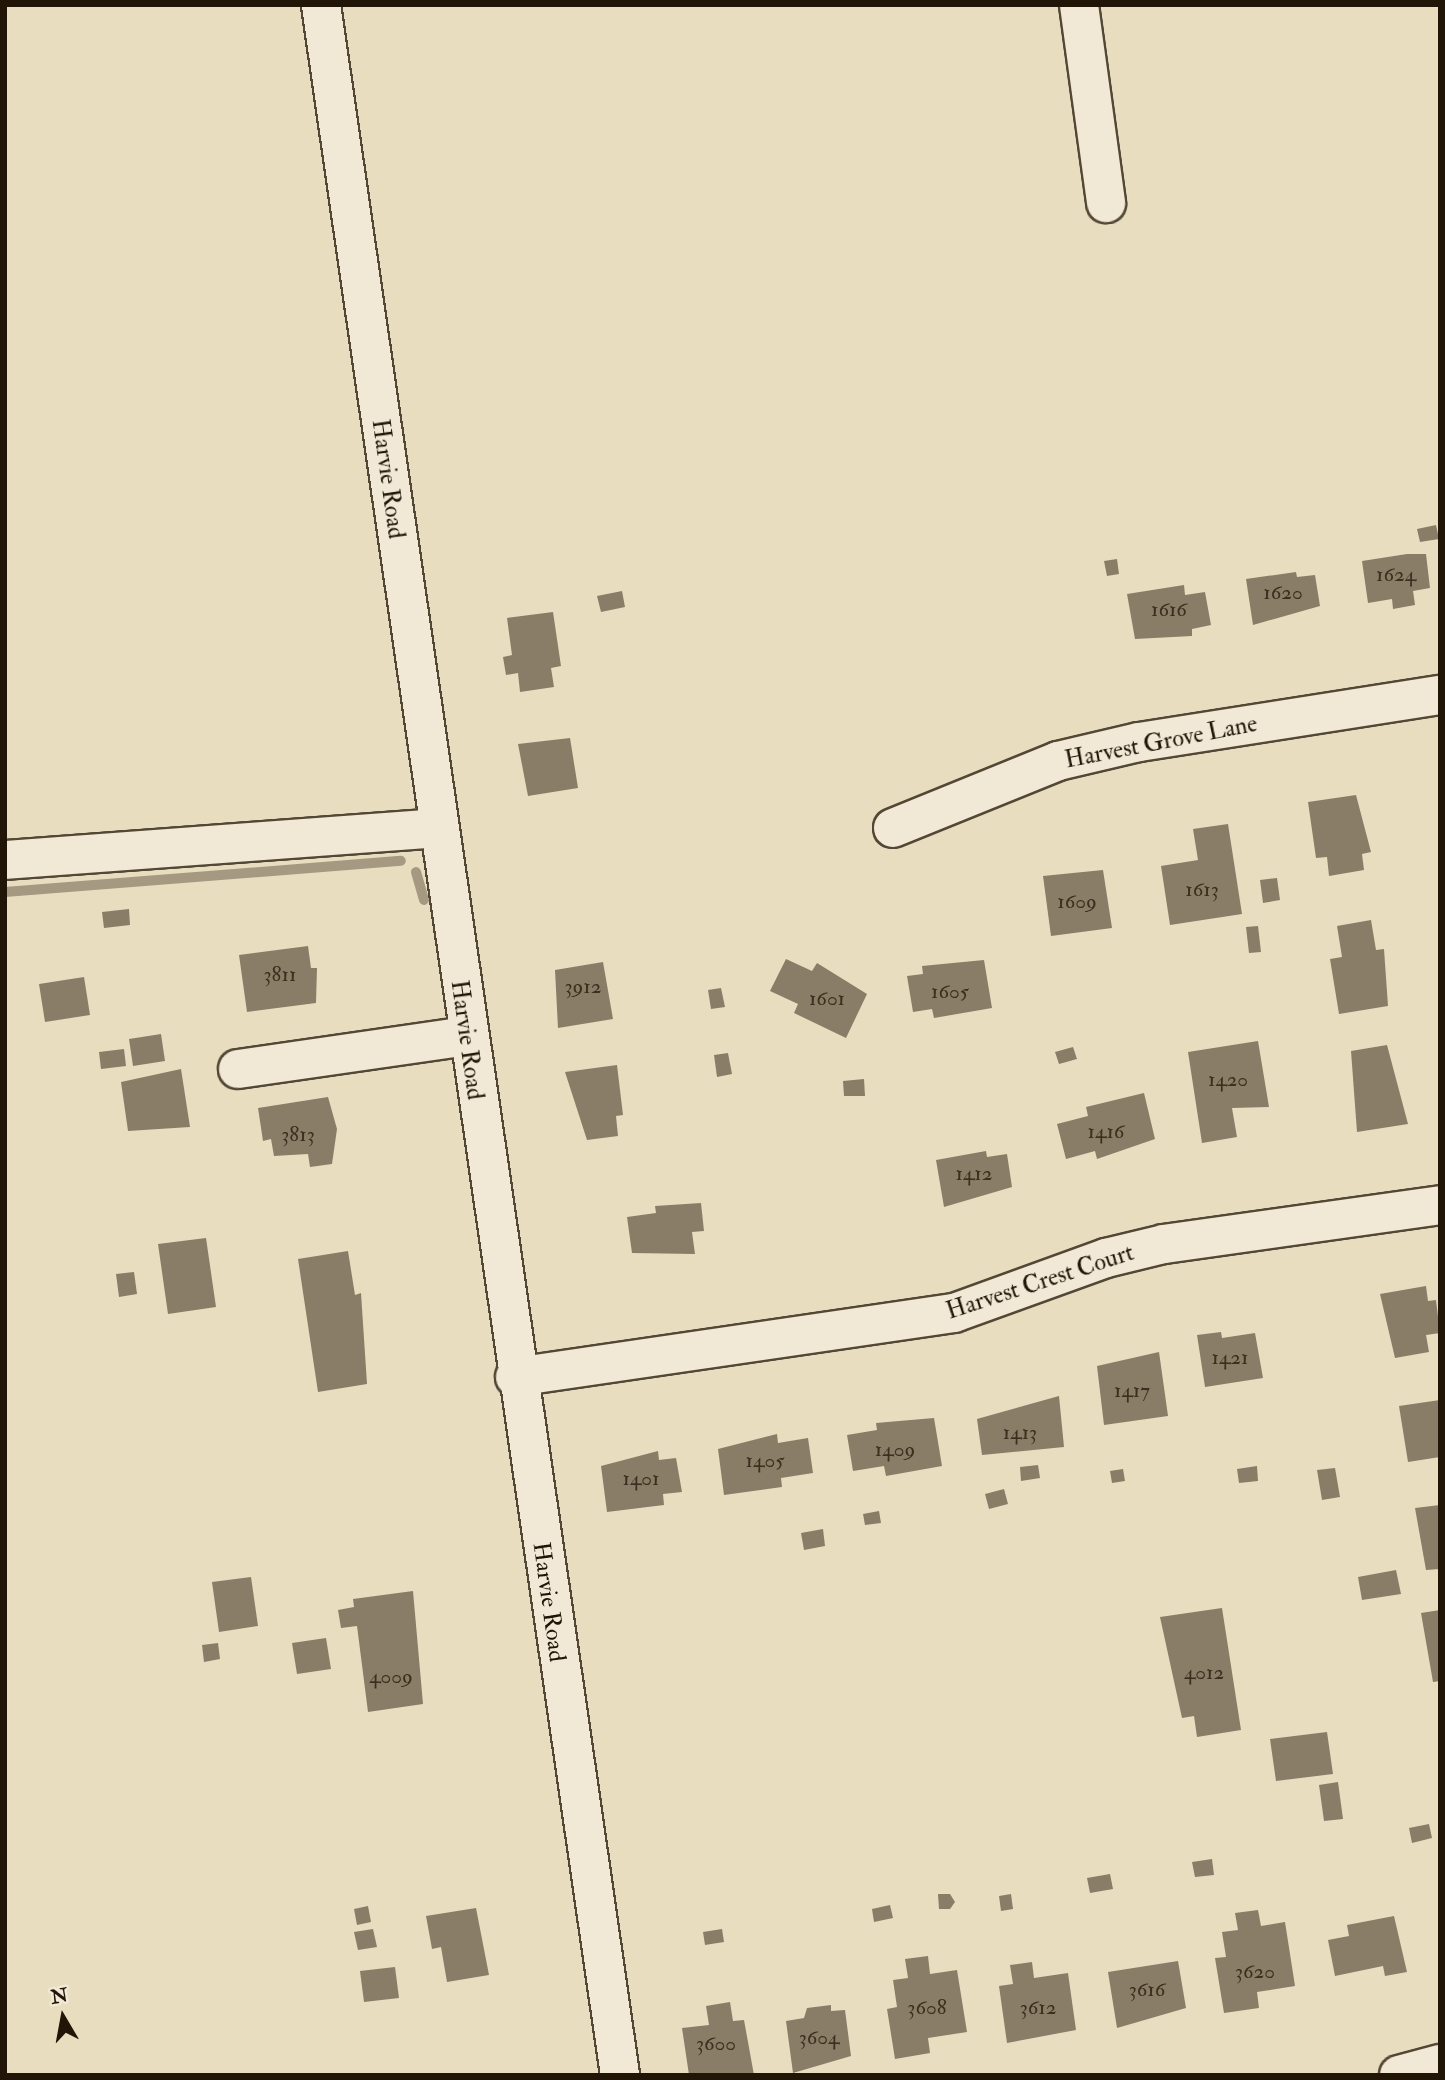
<!DOCTYPE html>
<html>
<head>
<meta charset="utf-8">
<style>
  body { margin:0 }
  #map { position:relative; width:1445px; height:2080px; overflow:hidden; background:#e9ddc0; font-family:"IM FELL Double Pica",serif }
  div>[style] { position:absolute }
  .stream>* { height:10px; margin:-5px; padding:0 5px; transform-origin:5px; border-radius:5px; background:#a59981 }
  .building>* { inset:0; background:#897d67 }
  .roads { filter:drop-shadow(2px 0 #534735) drop-shadow(-2px 0 #534735) drop-shadow(0 2px #534735) drop-shadow(0 -2px #534735) }
  .minor>* { height:38px; margin:-19px; padding:0 19px; transform-origin:19px; border-radius:19px; background:#f1e9d6 }
  span { translate:-50% -50%; white-space:nowrap; text-align:center; line-height:1.15; -webkit-text-stroke:7px #f1e9d6; paint-order:stroke }
  .number-label { font-size:21px; color:#3b2f1f }
  .number-label span { -webkit-text-stroke-width:0 }
  .street-label { font-size:24px; color:#211507 }
  .frame { position:absolute; inset:0; border:7px solid #211507; pointer-events:none }
  .north { position:absolute; left:28px; top:1982px; width:70px; height:70px; -webkit-text-stroke:5px #f1e9d6; paint-order:stroke; rotate:350deg; font-size:19px; font-weight:700; line-height:28px; text-align:center; color:#211507 }
  .north::after { content:''; display:block; margin:auto; width:24px; height:32px; background:#211507; clip-path:polygon(50% 0,100% 100%,50% 72%,0 100%) }
</style>
</head>
<body>
<div id="map">
  <div class="stream">
    <i style="left:416px;top:872px;width:29px;rotate:74deg"></i>
    <i style="left:5px;top:892px;width:397px;rotate:-4.5deg"></i>
  </div>
  <div class="building">
    <i style="clip-path:polygon(1436px 525px,1439px 539px,1420px 542px,1417px 529px)"></i>
    <i style="clip-path:polygon(1407px 554px,1426px 554px,1430px 588px,1413px 591px,1415px 605px,1393px 609px,1392px 599px,1368px 603px,1362px 561px)"></i>
    <i style="clip-path:polygon(1117px 559px,1119px 574px,1107px 576px,1104px 561px)"></i>
    <i style="clip-path:polygon(1296px 572px,1297px 577px,1315px 575px,1320px 606px,1253px 625px,1246px 579px)"></i>
    <i style="clip-path:polygon(1184px 585px,1185px 595px,1205px 592px,1211px 625px,1192px 629px,1192px 636px,1135px 639px,1127px 594px)"></i>
    <i style="clip-path:polygon(622px 591px,625px 607px,601px 612px,597px 596px)"></i>
    <i style="clip-path:polygon(553px 612px,561px 666px,551px 668px,554px 687px,520px 692px,518px 673px,506px 675px,503px 657px,512px 655px,507px 618px)"></i>
    <i style="clip-path:polygon(570px 738px,578px 788px,528px 796px,518px 744px)"></i>
    <i style="clip-path:polygon(1356px 795px,1371px 852px,1362px 854px,1364px 870px,1329px 876px,1327px 857px,1316px 858px,1308px 802px)"></i>
    <i style="clip-path:polygon(1228px 824px,1242px 914px,1170px 925px,1161px 866px,1198px 860px,1193px 829px)"></i>
    <i style="clip-path:polygon(1103px 870px,1112px 928px,1051px 936px,1043px 876px)"></i>
    <i style="clip-path:polygon(1277px 878px,1280px 900px,1263px 903px,1260px 880px)"></i>
    <i style="clip-path:polygon(129px 909px,130px 925px,104px 928px,102px 912px)"></i>
    <i style="clip-path:polygon(1371px 920px,1376px 950px,1384px 949px,1388px 1006px,1339px 1014px,1330px 959px,1342px 957px,1337px 926px)"></i>
    <i style="clip-path:polygon(1258px 926px,1261px 952px,1249px 953px,1246px 927px)"></i>
    <i style="clip-path:polygon(308px 946px,311px 968px,317px 968px,316px 1003px,247px 1012px,239px 955px)"></i>
    <i style="clip-path:polygon(786px 959px,812px 971px,817px 963px,867px 994px,846px 1038px,794px 1013px,798px 1004px,770px 991px)"></i>
    <i style="clip-path:polygon(984px 960px,992px 1008px,934px 1018px,932px 1009px,913px 1012px,907px 976px,923px 974px,922px 966px)"></i>
    <i style="clip-path:polygon(603px 962px,613px 1019px,558px 1028px,555px 970px)"></i>
    <i style="clip-path:polygon(84px 977px,90px 1015px,45px 1022px,39px 984px)"></i>
    <i style="clip-path:polygon(721px 988px,725px 1007px,711px 1009px,708px 990px)"></i>
    <i style="clip-path:polygon(161px 1034px,165px 1061px,133px 1066px,129px 1039px)"></i>
    <i style="clip-path:polygon(1258px 1041px,1269px 1107px,1232px 1108px,1237px 1137px,1202px 1143px,1188px 1052px)"></i>
    <i style="clip-path:polygon(1387px 1045px,1408px 1124px,1357px 1132px,1351px 1051px)"></i>
    <i style="clip-path:polygon(1073px 1047px,1077px 1059px,1059px 1064px,1055px 1052px)"></i>
    <i style="clip-path:polygon(124px 1049px,126px 1066px,101px 1069px,99px 1052px)"></i>
    <i style="clip-path:polygon(728px 1053px,732px 1074px,717px 1077px,714px 1055px)"></i>
    <i style="clip-path:polygon(617px 1065px,623px 1115px,616px 1116px,618px 1136px,587px 1140px,565px 1072px)"></i>
    <i style="clip-path:polygon(181px 1069px,190px 1127px,128px 1131px,121px 1082px)"></i>
    <i style="clip-path:polygon(864px 1079px,865px 1096px,844px 1096px,843px 1081px)"></i>
    <i style="clip-path:polygon(1144px 1093px,1155px 1139px,1097px 1159px,1095px 1151px,1066px 1159px,1057px 1124px,1088px 1116px,1086px 1107px)"></i>
    <i style="clip-path:polygon(328px 1097px,337px 1129px,332px 1164px,310px 1167px,308px 1154px,274px 1156px,271px 1139px,263px 1141px,258px 1108px)"></i>
    <i style="clip-path:polygon(986px 1151px,987px 1157px,1007px 1154px,1012px 1187px,944px 1207px,936px 1160px)"></i>
    <i style="clip-path:polygon(701px 1203px,704px 1231px,692px 1232px,695px 1254px,632px 1253px,627px 1217px,656px 1213px,655px 1206px)"></i>
    <i style="clip-path:polygon(206px 1238px,216px 1307px,168px 1314px,158px 1244px)"></i>
    <i style="clip-path:polygon(348px 1251px,355px 1295px,361px 1293px,367px 1384px,318px 1392px,298px 1259px)"></i>
    <i style="clip-path:polygon(134px 1272px,137px 1294px,119px 1297px,116px 1274px)"></i>
    <i style="clip-path:polygon(1426px 1286px,1428px 1301px,1436px 1300px,1440px 1333px,1426px 1335px,1429px 1352px,1395px 1358px,1380px 1294px)"></i>
    <i style="clip-path:polygon(1221px 1332px,1222px 1338px,1255px 1333px,1263px 1378px,1205px 1387px,1197px 1335px)"></i>
    <i style="clip-path:polygon(1159px 1352px,1168px 1416px,1104px 1425px,1097px 1366px)"></i>
    <i style="clip-path:polygon(1059px 1396px,1064px 1447px,982px 1455px,977px 1419px)"></i>
    <i style="clip-path:polygon(1440px 1400px,1440px 1457px,1408px 1462px,1399px 1406px)"></i>
    <i style="clip-path:polygon(934px 1418px,942px 1466px,886px 1476px,884px 1466px,853px 1471px,847px 1435px,877px 1430px,876px 1423px)"></i>
    <i style="clip-path:polygon(777px 1434px,778px 1443px,808px 1438px,813px 1473px,781px 1478px,782px 1487px,724px 1495px,718px 1449px)"></i>
    <i style="clip-path:polygon(658px 1451px,659px 1460px,676px 1458px,682px 1492px,663px 1494px,664px 1505px,607px 1512px,601px 1466px)"></i>
    <i style="clip-path:polygon(1038px 1465px,1040px 1478px,1021px 1481px,1020px 1467px)"></i>
    <i style="clip-path:polygon(1257px 1466px,1258px 1481px,1239px 1483px,1237px 1469px)"></i>
    <i style="clip-path:polygon(1335px 1468px,1340px 1497px,1322px 1500px,1317px 1470px)"></i>
    <i style="clip-path:polygon(1123px 1469px,1125px 1481px,1112px 1483px,1110px 1471px)"></i>
    <i style="clip-path:polygon(1004px 1489px,1008px 1504px,989px 1509px,985px 1494px)"></i>
    <i style="clip-path:polygon(1440px 1505px,1440px 1569px,1426px 1570px,1415px 1508px)"></i>
    <i style="clip-path:polygon(879px 1511px,881px 1523px,865px 1525px,863px 1514px)"></i>
    <i style="clip-path:polygon(823px 1529px,825px 1546px,804px 1550px,801px 1533px)"></i>
    <i style="clip-path:polygon(1396px 1570px,1401px 1594px,1362px 1600px,1358px 1577px)"></i>
    <i style="clip-path:polygon(251px 1577px,258px 1626px,219px 1632px,212px 1582px)"></i>
    <i style="clip-path:polygon(413px 1591px,423px 1704px,368px 1712px,357px 1626px,341px 1628px,338px 1610px,354px 1607px,353px 1599px)"></i>
    <i style="clip-path:polygon(1222px 1608px,1241px 1730px,1197px 1737px,1194px 1716px,1182px 1718px,1160px 1617px)"></i>
    <i style="clip-path:polygon(1440px 1610px,1440px 1681px,1433px 1682px,1421px 1613px)"></i>
    <i style="clip-path:polygon(326px 1638px,331px 1669px,297px 1674px,292px 1643px)"></i>
    <i style="clip-path:polygon(218px 1643px,220px 1659px,204px 1662px,202px 1645px)"></i>
    <i style="clip-path:polygon(1327px 1732px,1333px 1774px,1276px 1781px,1270px 1739px)"></i>
    <i style="clip-path:polygon(1338px 1782px,1343px 1819px,1324px 1821px,1319px 1785px)"></i>
    <i style="clip-path:polygon(1429px 1824px,1432px 1838px,1412px 1843px,1409px 1828px)"></i>
    <i style="clip-path:polygon(1212px 1859px,1214px 1875px,1195px 1877px,1192px 1862px)"></i>
    <i style="clip-path:polygon(1110px 1874px,1113px 1889px,1090px 1893px,1087px 1878px)"></i>
    <i style="clip-path:polygon(938px 1894px,950px 1894px,955px 1902px,950px 1909px,939px 1909px)"></i>
    <i style="clip-path:polygon(1011px 1894px,1013px 1909px,1001px 1911px,999px 1896px)"></i>
    <i style="clip-path:polygon(890px 1905px,893px 1918px,874px 1922px,872px 1909px)"></i>
    <i style="clip-path:polygon(368px 1906px,371px 1922px,357px 1925px,354px 1909px)"></i>
    <i style="clip-path:polygon(476px 1908px,489px 1975px,447px 1982px,441px 1947px,432px 1949px,426px 1916px)"></i>
    <i style="clip-path:polygon(1258px 1910px,1261px 1926px,1285px 1922px,1295px 1986px,1257px 1992px,1259px 2008px,1224px 2013px,1215px 1958px,1226px 1957px,1222px 1932px,1238px 1930px,1235px 1913px)"></i>
    <i style="clip-path:polygon(1394px 1916px,1407px 1972px,1385px 1976px,1383px 1966px,1335px 1976px,1328px 1940px,1349px 1936px,1347px 1925px)"></i>
    <i style="clip-path:polygon(373px 1929px,377px 1947px,358px 1950px,354px 1932px)"></i>
    <i style="clip-path:polygon(722px 1929px,724px 1942px,705px 1945px,703px 1932px)"></i>
    <i style="clip-path:polygon(928px 1956px,930px 1974px,957px 1970px,967px 2032px,928px 2038px,930px 2053px,895px 2059px,887px 2009px,897px 2007px,893px 1980px,908px 1978px,905px 1959px)"></i>
    <i style="clip-path:polygon(1178px 1961px,1186px 2008px,1117px 2028px,1108px 1972px)"></i>
    <i style="clip-path:polygon(1032px 1962px,1034px 1978px,1068px 1973px,1076px 2030px,1007px 2043px,999px 1986px,1013px 1984px,1010px 1965px)"></i>
    <i style="clip-path:polygon(395px 1967px,399px 1998px,364px 2002px,360px 1971px)"></i>
    <i style="clip-path:polygon(730px 2002px,733px 2021px,744px 2020px,754px 2075px,689px 2075px,682px 2028px,709px 2025px,706px 2006px)"></i>
    <i style="clip-path:polygon(831px 2005px,831px 2011px,845px 2010px,851px 2056px,793px 2073px,786px 2021px,804px 2018px,807px 2008px)"></i>
  </div>
  <div class="roads">
    <div class="minor">
      <i style="left:321px;top:5px;width:2091px;rotate:81.78deg"></i>
      <i style="left:1079px;top:5px;width:200px;rotate:82.2deg"></i>
      <i style="left:893px;top:828px;width:178px;rotate:-22.1deg"></i>
      <i style="left:1058px;top:761px;width:83px;rotate:-13.2deg"></i>
      <i style="left:1139px;top:742px;width:305px;rotate:-8.9deg"></i>
      <i style="left:5px;top:860px;width:434px;rotate:-4.2deg"></i>
      <i style="left:238px;top:1069px;width:231px;rotate:-8.2deg"></i>
      <i style="left:515px;top:1377px;width:444px;rotate:-8.3deg"></i>
      <i style="left:954px;top:1313px;width:162px;rotate:-19.9deg"></i>
      <i style="left:1106px;top:1258px;width:60px;rotate:-13.6deg"></i>
      <i style="left:1164px;top:1244px;width:279px;rotate:-8deg"></i>
      <i style="left:1399px;top:2075px;width:42px;rotate:-15deg"></i>
    </div>
  </div>
  <div class="number-label">
    <span style="left:1396px;top:575px">1624</span>
    <span style="left:1283px;top:593px">1620</span>
    <span style="left:1169px;top:610px">1616</span>
    <span style="left:1202px;top:890px">1613</span>
    <span style="left:1077px;top:902px">1609</span>
    <span style="left:280px;top:975px">3811</span>
    <span style="left:583px;top:987px">3912</span>
    <span style="left:950px;top:992px">1605</span>
    <span style="left:827px;top:999px">1601</span>
    <span style="left:1228px;top:1080px">1420</span>
    <span style="left:1106px;top:1132px">1416</span>
    <span style="left:298px;top:1135px">3813</span>
    <span style="left:974px;top:1174px">1412</span>
    <span style="left:1230px;top:1358px">1421</span>
    <span style="left:1132px;top:1391px">1417</span>
    <span style="left:1020px;top:1433px">1413</span>
    <span style="left:895px;top:1450px">1409</span>
    <span style="left:765px;top:1461px">1405</span>
    <span style="left:641px;top:1479px">1401</span>
    <span style="left:1204px;top:1673px">4012</span>
    <span style="left:391px;top:1677px">4009</span>
    <span style="left:1255px;top:1972px">3620</span>
    <span style="left:1147px;top:1990px">3616</span>
    <span style="left:927px;top:2008px">3608</span>
    <span style="left:1038px;top:2008px">3612</span>
    <span style="left:819px;top:2038px">3604</span>
    <span style="left:716px;top:2044px">3600</span>
  </div>
  <div class="street-label">
    <span style="left:388px;top:479px;rotate:82deg">Harvie Road</span>
    <span style="left:1161px;top:742px;rotate:-11deg">Harvest Grove Lane</span>
    <span style="left:467px;top:1040px;rotate:82deg">Harvie Road</span>
    <span style="left:1040px;top:1282px;rotate:-18deg">Harvest Crest Court</span>
    <span style="left:549px;top:1602px;rotate:82deg">Harvie Road</span>
  </div>
  <div class="frame"></div>
  <div class="north">N</div>
</div>
</body>
</html>
